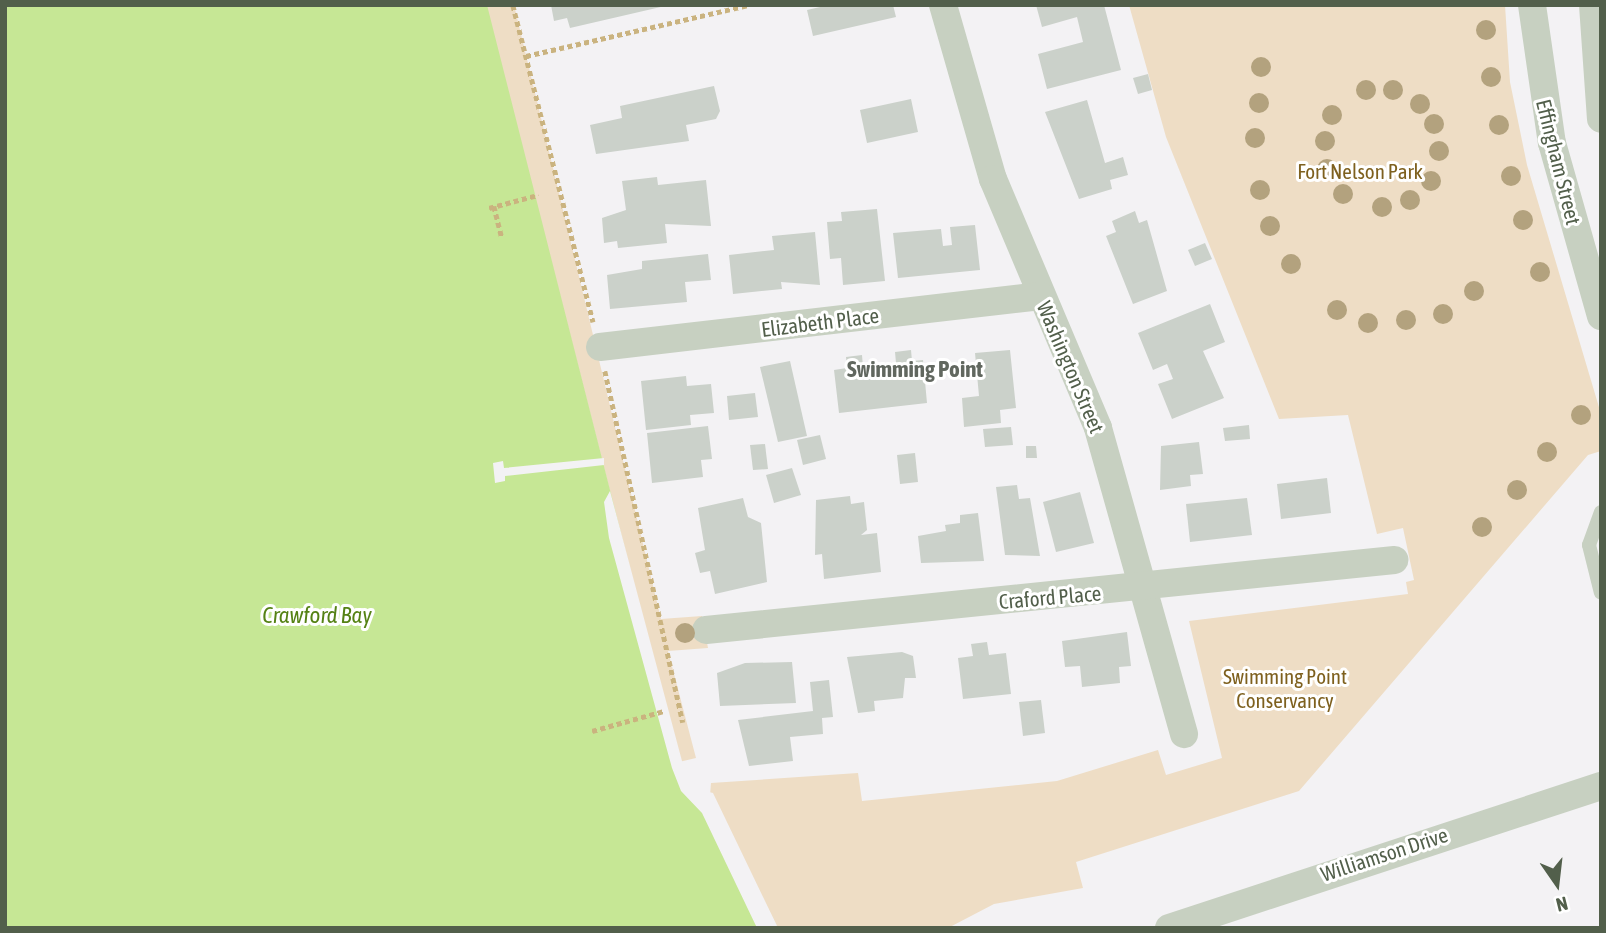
<!DOCTYPE html>
<html>
<head>
<meta charset="utf-8">
<style>
  body { margin:0 }
  #map { position:relative; width:1606px; height:933px; overflow:hidden; background:#f3f2f4; font-family:"Asap Condensed",sans-serif }
  div>[style] { position:absolute }
  .green>* { inset:0; background:#eeddc5 }
  .water>* { inset:0; background:#c6e795 }
  .pier>* { inset:0; background:#f3f2f4 }
  .building>* { inset:0; background:#cbd1ca }
  .path>* { height:4.5px; margin-top:-2.25px; transform-origin:0; background:repeating-linear-gradient(90deg,#cab37f 0 5px,transparent 0 8.5px) }
  .service>* { height:14px; margin:-7px; padding:0 7px; transform-origin:7px; border-radius:7px; background:#c7d0c1 }
  .minor>* { height:28px; margin:-14px; padding:0 14px; transform-origin:14px; border-radius:14px; background:#c7d0c1 }
  .trees>* { width:20px; height:20px; margin:-10px; border-radius:50%; background:#b3a27e }
  span { translate:-50% -50%; white-space:nowrap; text-align:center; line-height:1.15; -webkit-text-stroke:6px #fff; paint-order:stroke }
  .street-label { font-size:21px; color:#525f4b }
  .park-label { font-size:21px; color:#7e601e }
  .neighbourhood-label { font-size:23px; color:#61675f; font-weight:700 }
  .water-label { font-size:23px; color:#558215; font-style:italic }
  .frame { position:absolute; inset:0; border:7px solid #525f4b; pointer-events:none }
  .north { position:absolute; left:1522px; top:849px; width:70px; height:70px; -webkit-text-stroke:5px #fff; paint-order:stroke; rotate:166deg; font-size:19px; font-weight:700; line-height:28px; text-align:center; color:#525f4b }
  .north::after { content:''; display:block; margin:auto; width:24px; height:32px; background:#525f4b; clip-path:polygon(50% 0,100% 100%,50% 72%,0 100%) }
</style>
</head>
<body>
<div id="map">
  <div class="green">
    <i style="clip-path:polygon(486px 5px,514px 5px,661px 619px,702px 616px,708px 648px,668px 651px,696px 758px,679px 762px)"></i>
    <i style="clip-path:polygon(1129px 5px,1505px 5px,1510px 82px,1527px 165px,1601px 414px,1601px 451px,1588px 455px,1299px 791px,1076px 862px,1083px 888px,994px 904px,948px 928px,778px 928px,710px 795px,711px 783px,858px 773px,862px 801px,1057px 781px,1158px 750px,1166px 775px,1222px 758px,1189px 621px,1408px 594px,1406px 582px,1414px 580px,1403px 528px,1377px 534px,1348px 415px,1279px 419px,1166px 137px)"></i>
  </div>
  <div class="water">
    <i style="clip-path:polygon(5px 5px,487px 5px,679px 762px,778px 928px,5px 928px)"></i>
  </div>
  <div class="pier">
    <i style="clip-path:polygon(604px 458px,604px 465px,505px 476px,505px 481px,495px 483px,493px 463px,503px 461px,504px 468px)"></i>
    <i style="clip-path:polygon(610px 491px,682px 761px,697px 789px,713px 793px,778px 928px,757px 928px,702px 813px,681px 791px,672px 768px,609px 538px,604px 502px)"></i>
  </div>
  <div class="building">
    <i style="clip-path:polygon(551px 5px,665px 5px,665px 6px,570px 28px,567px 18px,554px 21px)"></i>
    <i style="clip-path:polygon(829px 5px,893px 5px,896px 17px,813px 36px,807px 10px)"></i>
    <i style="clip-path:polygon(1036px 5px,1104px 5px,1121px 70px,1047px 89px,1038px 54px,1083px 42px,1077px 17px,1042px 27px)"></i>
    <i style="clip-path:polygon(1148px 74px,1152px 90px,1138px 94px,1133px 78px)"></i>
    <i style="clip-path:polygon(714px 86px,720px 111px,716px 119px,686px 125px,689px 141px,596px 154px,590px 125px,622px 118px,620px 106px)"></i>
    <i style="clip-path:polygon(911px 99px,918px 132px,867px 143px,860px 110px)"></i>
    <i style="clip-path:polygon(1087px 100px,1105px 163px,1123px 157px,1128px 175px,1110px 180px,1112px 189px,1079px 199px,1045px 112px)"></i>
    <i style="clip-path:polygon(657px 177px,658px 185px,706px 180px,711px 226px,665px 224px,667px 243px,618px 248px,617px 241px,604px 243px,602px 218px,626px 210px,622px 181px)"></i>
    <i style="clip-path:polygon(877px 209px,885px 281px,843px 285px,841px 258px,830px 259px,827px 222px,842px 221px,841px 212px)"></i>
    <i style="clip-path:polygon(1135px 211px,1139px 223px,1147px 220px,1167px 291px,1133px 304px,1106px 236px,1116px 232px,1112px 221px)"></i>
    <i style="clip-path:polygon(975px 225px,980px 270px,898px 278px,893px 233px,941px 229px,943px 246px,952px 245px,950px 227px)"></i>
    <i style="clip-path:polygon(815px 232px,820px 285px,781px 282px,782px 289px,733px 294px,729px 255px,774px 250px,772px 236px)"></i>
    <i style="clip-path:polygon(1205px 243px,1212px 259px,1195px 266px,1188px 250px)"></i>
    <i style="clip-path:polygon(708px 254px,711px 280px,685px 282px,687px 302px,610px 309px,607px 275px,642px 269px,642px 261px)"></i>
    <i style="clip-path:polygon(1210px 304px,1225px 342px,1203px 351px,1224px 398px,1172px 419px,1158px 384px,1173px 379px,1167px 364px,1153px 370px,1138px 333px)"></i>
    <i style="clip-path:polygon(911px 350px,912px 361px,923px 360px,927px 403px,839px 413px,834px 370px,847px 368px,846px 357px,862px 355px,863px 367px,896px 363px,895px 352px)"></i>
    <i style="clip-path:polygon(1010px 350px,1016px 408px,1000px 410px,1001px 423px,964px 427px,962px 398px,979px 396px,975px 353px)"></i>
    <i style="clip-path:polygon(790px 361px,807px 436px,778px 442px,760px 367px)"></i>
    <i style="clip-path:polygon(686px 376px,687px 386px,711px 384px,714px 413px,690px 415px,691px 425px,646px 430px,641px 381px)"></i>
    <i style="clip-path:polygon(755px 393px,758px 417px,729px 420px,727px 396px)"></i>
    <i style="clip-path:polygon(1249px 425px,1250px 439px,1225px 441px,1223px 428px)"></i>
    <i style="clip-path:polygon(708px 426px,712px 459px,701px 460px,703px 477px,652px 483px,647px 433px)"></i>
    <i style="clip-path:polygon(1011px 427px,1013px 445px,985px 447px,983px 429px)"></i>
    <i style="clip-path:polygon(820px 435px,826px 459px,803px 465px,797px 440px)"></i>
    <i style="clip-path:polygon(1199px 442px,1203px 474px,1190px 475px,1191px 486px,1160px 490px,1161px 446px)"></i>
    <i style="clip-path:polygon(765px 444px,768px 469px,753px 470px,750px 445px)"></i>
    <i style="clip-path:polygon(1026px 446px,1036px 446px,1037px 458px,1026px 458px)"></i>
    <i style="clip-path:polygon(915px 453px,918px 482px,900px 484px,897px 455px)"></i>
    <i style="clip-path:polygon(792px 468px,801px 495px,774px 503px,766px 475px)"></i>
    <i style="clip-path:polygon(1327px 478px,1331px 513px,1281px 519px,1277px 484px)"></i>
    <i style="clip-path:polygon(1017px 485px,1019px 499px,1030px 498px,1040px 556px,1005px 555px,996px 487px)"></i>
    <i style="clip-path:polygon(1080px 492px,1094px 543px,1056px 552px,1043px 502px)"></i>
    <i style="clip-path:polygon(850px 496px,851px 504px,864px 502px,867px 530px,861px 535px,877px 533px,881px 572px,824px 579px,822px 554px,815px 555px,816px 500px)"></i>
    <i style="clip-path:polygon(743px 498px,748px 517px,761px 523px,767px 582px,715px 594px,710px 571px,700px 573px,695px 553px,705px 550px,698px 508px)"></i>
    <i style="clip-path:polygon(1247px 498px,1252px 535px,1190px 542px,1186px 504px)"></i>
    <i style="clip-path:polygon(978px 513px,984px 561px,921px 563px,918px 536px,946px 531px,945px 525px,960px 523px,960px 515px)"></i>
    <i style="clip-path:polygon(1127px 632px,1131px 666px,1119px 667px,1120px 683px,1082px 687px,1080px 666px,1065px 667px,1062px 641px)"></i>
    <i style="clip-path:polygon(987px 642px,989px 655px,1006px 653px,1011px 694px,963px 699px,958px 658px,973px 656px,971px 644px)"></i>
    <i style="clip-path:polygon(902px 652px,913px 656px,916px 678px,905px 678px,903px 698px,874px 701px,875px 711px,858px 713px,847px 657px)"></i>
    <i style="clip-path:polygon(792px 662px,796px 703px,720px 706px,717px 673px,745px 663px)"></i>
    <i style="clip-path:polygon(829px 680px,833px 717px,822px 718px,823px 734px,790px 737px,793px 761px,749px 766px,738px 720px,813px 711px,810px 682px)"></i>
    <i style="clip-path:polygon(1041px 700px,1045px 733px,1023px 736px,1019px 702px)"></i>
  </div>
  <div class="path">
    <i style="left:513px;top:5px;width:327px;rotate:75.8deg"></i>
    <i style="left:526px;top:56px;width:228px;rotate:-12.9deg"></i>
    <i style="left:494px;top:206px;width:33px;rotate:76deg"></i>
    <i style="left:489px;top:208px;width:51px;rotate:-14.9deg"></i>
    <i style="left:605px;top:371px;width:360px;rotate:77.5deg"></i>
    <i style="left:592px;top:731px;width:75px;rotate:-15.5deg"></i>
  </div>
  <div class="service">
    <i style="left:1601px;top:512px;width:35px;rotate:110deg"></i>
    <i style="left:1589px;top:545px;width:49px;rotate:76deg"></i>
  </div>
  <div class="minor">
    <i style="left:943px;top:5px;width:181px;rotate:74deg"></i>
    <i style="left:993px;top:179px;width:270px;rotate:67.1deg"></i>
    <i style="left:1098px;top:428px;width:318px;rotate:74.3deg"></i>
    <i style="left:1532px;top:5px;width:139px;rotate:81.8deg"></i>
    <i style="left:1552px;top:143px;width:180px;rotate:74.2deg"></i>
    <i style="left:1593px;top:5px;width:114px;rotate:86deg"></i>
    <i style="left:600px;top:347px;width:444px;rotate:-6.6deg"></i>
    <i style="left:706px;top:630px;width:692px;rotate:-5.81deg"></i>
    <i style="left:1169px;top:928px;width:455px;rotate:-18.2deg"></i>
  </div>
  <div class="trees">
    <i style="left:1486px;top:30px"></i>
    <i style="left:1261px;top:67px"></i>
    <i style="left:1491px;top:77px"></i>
    <i style="left:1366px;top:90px"></i>
    <i style="left:1393px;top:90px"></i>
    <i style="left:1259px;top:103px"></i>
    <i style="left:1420px;top:104px"></i>
    <i style="left:1332px;top:115px"></i>
    <i style="left:1434px;top:124px"></i>
    <i style="left:1499px;top:125px"></i>
    <i style="left:1255px;top:138px"></i>
    <i style="left:1325px;top:141px"></i>
    <i style="left:1439px;top:151px"></i>
    <i style="left:1327px;top:169px"></i>
    <i style="left:1511px;top:176px"></i>
    <i style="left:1431px;top:181px"></i>
    <i style="left:1260px;top:190px"></i>
    <i style="left:1343px;top:194px"></i>
    <i style="left:1410px;top:200px"></i>
    <i style="left:1382px;top:207px"></i>
    <i style="left:1523px;top:220px"></i>
    <i style="left:1270px;top:226px"></i>
    <i style="left:1291px;top:264px"></i>
    <i style="left:1540px;top:272px"></i>
    <i style="left:1474px;top:291px"></i>
    <i style="left:1337px;top:310px"></i>
    <i style="left:1443px;top:314px"></i>
    <i style="left:1406px;top:320px"></i>
    <i style="left:1368px;top:323px"></i>
    <i style="left:1581px;top:415px"></i>
    <i style="left:1547px;top:452px"></i>
    <i style="left:1517px;top:490px"></i>
    <i style="left:1482px;top:527px"></i>
    <i style="left:685px;top:633px"></i>
  </div>
  <div class="street-label">
    <span style="left:1559px;top:162px;rotate:76deg">Effingham Street</span>
    <span style="left:820px;top:322px;rotate:-7deg">Elizabeth Place</span>
    <span style="left:1071px;top:367px;rotate:67deg">Washington Street</span>
    <span style="left:1050px;top:597px;rotate:-5deg">Craford Place</span>
    <span style="left:1384px;top:854px;rotate:-18deg">Williamson Drive</span>
  </div>
  <div class="park-label">
    <span style="left:1360px;top:171px">Fort Nelson Park</span>
    <span style="left:1285px;top:688px">Swimming Point<br>Conservancy</span>
  </div>
  <div class="neighbourhood-label">
    <span style="left:915px;top:369px">Swimming Point</span>
  </div>
  <div class="water-label">
    <span style="left:317px;top:615px">Crawford Bay</span>
  </div>
  <div class="frame"></div>
  <div class="north">N</div>
</div>
</body>
</html>
